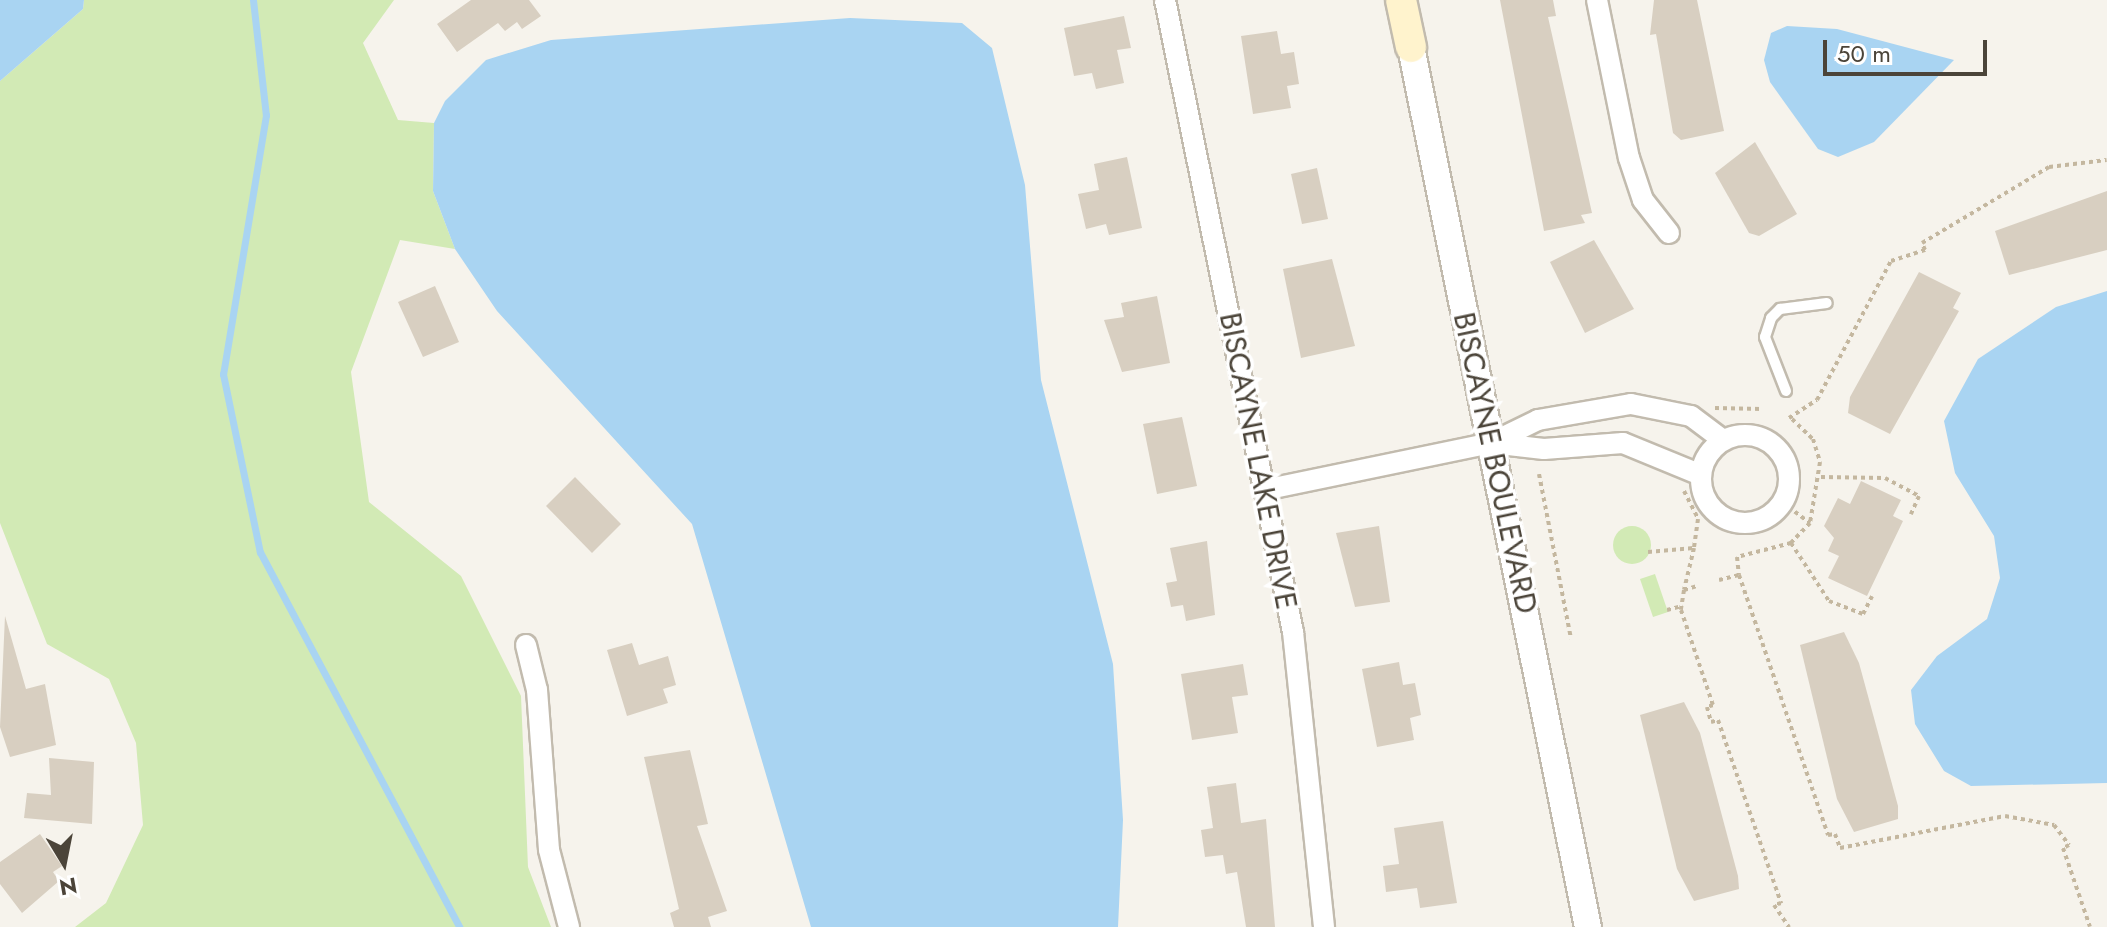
<!DOCTYPE html>
<html>
<head>
<meta charset="utf-8">
<style>
  body { margin:0 }
  #map { position:relative; width:2107px; height:927px; overflow:hidden; background:#f6f3ec; font-family:Jost,sans-serif }
  div>[style] { position:absolute }
  .green>* { inset:0; background:#d2eab5 }
  .round { border-radius:50% }
  .water>* { inset:0; background:#a9d4f2 }
  .stream>* { height:7px; margin:-3.5px; padding:0 3.5px; transform-origin:3.5px; border-radius:3.5px; background:#a9d4f2 }
  .building>* { inset:0; background:#d8cfc1 }
  .path>* { height:4px; margin-top:-2px; transform-origin:0; background:repeating-linear-gradient(90deg,#c4b79f 0 4px,transparent 0 8px) }
  .roads { filter:drop-shadow(2px 0 #c2bbae) drop-shadow(-2px 0 #c2bbae) drop-shadow(0 2px #c2bbae) drop-shadow(0 -2px #c2bbae) }
  .service>* { height:10px; margin:-5px; padding:0 5px; transform-origin:5px; border-radius:5px; background:#fff }
  .minor>* { height:20px; margin:-10px; padding:0 10px; transform-origin:10px; border-radius:10px; background:#fff }
  .minor>.ring { margin:-10px; padding:0; box-sizing:content-box; background:none; border:20px solid #fff; border-radius:50% }
  .tertiary>* { height:26px; margin:-13px; padding:0 13px; transform-origin:13px; border-radius:13px; background:#fff }
  .secondary>* { height:30px; margin:-15px; padding:0 15px; transform-origin:15px; border-radius:15px; background:#fff3cd }
  span { translate:-50% -50%; white-space:nowrap; text-align:center; line-height:1.15; -webkit-text-stroke:7px #fff; paint-order:stroke }
  .street-label { font-size:30px; color:#4b4439 }
  .north { position:absolute; left:24px; top:823px; width:80px; height:80px; -webkit-text-stroke:6px #fff; paint-order:stroke; rotate:170deg; font-size:22px; font-weight:700; line-height:32px; text-align:center; color:#4b4439 }
  .north::after { content:''; display:block; margin:auto; width:28px; height:36px; background:#4b4439; clip-path:polygon(50% 0,100% 100%,50% 72%,0 100%) }
  .scale { position:absolute; left:1823px; top:40px; width:164px; height:36px; box-sizing:border-box; border:4px solid #4b4439; border-top:0; padding-left:10px; font-size:24px; line-height:28px; white-space:nowrap; color:#4b4439; -webkit-text-stroke:6px #fff; paint-order:stroke }
</style>
</head>
<body>
<div id="map">
  <div class="green">
    <i style="clip-path:polygon(84px 0,394px 0,363px 43px,398px 120px,434px 123px,433px 191px,455px 249px,400px 240px,351px 372px,369px 502px,461px 576px,521px 696px,528px 867px,551px 927px,75px 927px,106px 903px,143px 825px,136px 743px,109px 679px,47px 644px,0 523px,0 81px,83px 9px)"></i>
    <i class="round" style="left:1613px;top:526px;width:38px;height:38px"></i>
    <i style="clip-path:polygon(1655px 574px,1668px 612px,1653px 617px,1640px 579px)"></i>
  </div>
  <div class="water">
    <i style="clip-path:polygon(0 0,84px 0,83px 9px,0 81px)"></i>
    <i style="clip-path:polygon(850px 18px,962px 23px,992px 48px,1025px 185px,1041px 380px,1113px 664px,1123px 820px,1118px 927px,811px 927px,692px 524px,497px 311px,455px 249px,433px 191px,434px 123px,445px 101px,486px 60px,551px 40px)"></i>
    <i style="clip-path:polygon(1787px 26px,1837px 29px,1954px 60px,1874px 142px,1838px 157px,1818px 149px,1770px 82px,1764px 60px,1771px 33px)"></i>
    <i style="clip-path:polygon(2107px 291px,2107px 783px,1971px 786px,1944px 771px,1915px 724px,1911px 690px,1937px 656px,1987px 619px,2000px 578px,1994px 536px,1955px 473px,1944px 421px,1978px 359px,2056px 307px)"></i>
  </div>
  <div class="stream">
    <i style="left:253px;top:0;width:116px;rotate:83.6deg"></i>
    <i style="left:266px;top:115px;width:263px;rotate:99.4deg"></i>
    <i style="left:223px;top:374px;width:182px;rotate:78.3deg"></i>
    <i style="left:260px;top:552px;width:425px;rotate:62deg"></i>
  </div>
  <div class="building">
    <i style="clip-path:polygon(471px 0,529px 0,541px 16px,522px 29px,517px 22px,505px 31px,498px 23px,457px 52px,437px 24px)"></i>
    <i style="clip-path:polygon(1500px 0,1553px 0,1556px 16px,1548px 17px,1592px 213px,1581px 215px,1585px 223px,1544px 231px)"></i>
    <i style="clip-path:polygon(1654px 0,1697px 0,1724px 131px,1681px 140px,1673px 133px,1656px 34px,1650px 35px)"></i>
    <i style="clip-path:polygon(1124px 16px,1131px 48px,1117px 50px,1124px 83px,1096px 89px,1092px 73px,1074px 76px,1064px 28px)"></i>
    <i style="clip-path:polygon(1277px 31px,1281px 54px,1294px 52px,1299px 84px,1287px 86px,1291px 108px,1253px 114px,1241px 36px)"></i>
    <i style="clip-path:polygon(1755px 142px,1797px 214px,1759px 236px,1749px 233px,1715px 173px)"></i>
    <i style="clip-path:polygon(1127px 157px,1142px 228px,1109px 235px,1106px 224px,1086px 229px,1078px 194px,1099px 190px,1094px 164px)"></i>
    <i style="clip-path:polygon(1317px 168px,1328px 219px,1302px 224px,1291px 174px)"></i>
    <i style="clip-path:polygon(2107px 191px,2107px 250px,2009px 275px,1995px 231px)"></i>
    <i style="clip-path:polygon(1594px 240px,1634px 309px,1585px 333px,1550px 262px)"></i>
    <i style="clip-path:polygon(1332px 259px,1355px 346px,1301px 358px,1283px 269px)"></i>
    <i style="clip-path:polygon(1919px 272px,1961px 293px,1953px 308px,1959px 311px,1890px 434px,1848px 413px,1850px 397px)"></i>
    <i style="clip-path:polygon(435px 286px,459px 342px,423px 357px,398px 302px)"></i>
    <i style="clip-path:polygon(1157px 296px,1170px 363px,1122px 372px,1104px 320px,1124px 317px,1121px 303px)"></i>
    <i style="clip-path:polygon(1182px 417px,1197px 486px,1157px 494px,1143px 424px)"></i>
    <i style="clip-path:polygon(575px 477px,621px 524px,592px 553px,546px 506px)"></i>
    <i style="clip-path:polygon(1861px 481px,1901px 500px,1893px 516px,1903px 521px,1867px 596px,1828px 578px,1839px 556px,1828px 551px,1834px 538px,1824px 526px,1838px 498px,1850px 504px)"></i>
    <i style="clip-path:polygon(1379px 526px,1390px 602px,1355px 607px,1336px 533px)"></i>
    <i style="clip-path:polygon(1207px 541px,1215px 615px,1186px 621px,1183px 605px,1171px 607px,1166px 583px,1177px 581px,1170px 548px)"></i>
    <i style="clip-path:polygon(5px 616px,26px 689px,45px 684px,56px 745px,10px 757px,0 727px)"></i>
    <i style="clip-path:polygon(1844px 632px,1859px 663px,1898px 806px,1898px 819px,1854px 832px,1837px 799px,1800px 645px)"></i>
    <i style="clip-path:polygon(632px 643px,639px 665px,668px 656px,676px 685px,663px 689px,668px 703px,627px 716px,607px 650px)"></i>
    <i style="clip-path:polygon(1399px 662px,1403px 685px,1415px 683px,1421px 715px,1410px 718px,1414px 740px,1377px 747px,1362px 669px)"></i>
    <i style="clip-path:polygon(1243px 664px,1248px 695px,1232px 697px,1238px 733px,1192px 740px,1181px 674px)"></i>
    <i style="clip-path:polygon(1684px 702px,1700px 733px,1738px 876px,1739px 889px,1694px 901px,1677px 869px,1640px 715px)"></i>
    <i style="clip-path:polygon(690px 750px,708px 824px,697px 826px,727px 911px,708px 917px,711px 927px,674px 927px,670px 913px,679px 909px,644px 757px)"></i>
    <i style="clip-path:polygon(49px 758px,94px 762px,92px 824px,24px 818px,27px 793px,51px 795px)"></i>
    <i style="clip-path:polygon(1236px 783px,1241px 823px,1266px 819px,1275px 927px,1246px 927px,1237px 872px,1226px 874px,1223px 855px,1205px 857px,1201px 830px,1213px 828px,1207px 787px)"></i>
    <i style="clip-path:polygon(1443px 821px,1457px 903px,1420px 908px,1417px 888px,1386px 892px,1383px 866px,1399px 864px,1394px 828px)"></i>
    <i style="clip-path:polygon(40px 834px,62px 866px,53px 872px,59px 881px,22px 913px,0 884px,0 862px)"></i>
  </div>
  <div class="path">
    <i style="left:1715px;top:408px;width:47px;rotate:1.2deg"></i>
    <i style="left:1789px;top:418px;width:33px;rotate:-33deg"></i>
    <i style="left:1817px;top:400px;width:157px;rotate:-62deg"></i>
    <i style="left:1891px;top:261px;width:36px;rotate:-18deg"></i>
    <i style="left:1925px;top:250px;width:8px;rotate:-113deg"></i>
    <i style="left:1922px;top:243px;width:148px;rotate:-30.9deg"></i>
    <i style="left:2049px;top:167px;width:58px;rotate:-6.9deg"></i>
    <i style="left:1792px;top:419px;width:29px;rotate:44deg"></i>
    <i style="left:1813px;top:439px;width:24px;rotate:73deg"></i>
    <i style="left:1820px;top:462px;width:62px;rotate:99.3deg"></i>
    <i style="left:1539px;top:474px;width:168px;rotate:79deg"></i>
    <i style="left:1821px;top:477px;width:64px;rotate:0.9deg"></i>
    <i style="left:1885px;top:478px;width:38px;rotate:28deg"></i>
    <i style="left:1919px;top:496px;width:20px;rotate:114deg"></i>
    <i style="left:1684px;top:491px;width:31px;rotate:63deg"></i>
    <i style="left:1698px;top:519px;width:29px;rotate:98deg"></i>
    <i style="left:1782px;top:502px;width:35px;rotate:37deg"></i>
    <i style="left:1810px;top:523px;width:28px;rotate:134deg"></i>
    <i style="left:1791px;top:543px;width:56px;rotate:165.5deg"></i>
    <i style="left:1737px;top:557px;width:18px;rotate:84deg"></i>
    <i style="left:1739px;top:575px;width:275px;rotate:71.1deg"></i>
    <i style="left:1828px;top:835px;width:7px;rotate:-8deg"></i>
    <i style="left:1835px;top:834px;width:15px;rotate:70deg"></i>
    <i style="left:1840px;top:848px;width:168px;rotate:-11deg"></i>
    <i style="left:2005px;top:816px;width:50px;rotate:10.4deg"></i>
    <i style="left:2054px;top:825px;width:25px;rotate:53deg"></i>
    <i style="left:2069px;top:845px;width:7px;rotate:153deg"></i>
    <i style="left:2063px;top:848px;width:83px;rotate:71.1deg"></i>
    <i style="left:1791px;top:543px;width:69px;rotate:56.8deg"></i>
    <i style="left:1829px;top:601px;width:36px;rotate:21deg"></i>
    <i style="left:1863px;top:614px;width:20px;rotate:-63deg"></i>
    <i style="left:1648px;top:552px;width:46px;rotate:-5deg"></i>
    <i style="left:1694px;top:548px;width:43px;rotate:103.4deg"></i>
    <i style="left:1684px;top:590px;width:14px;rotate:-17deg"></i>
    <i style="left:1719px;top:580px;width:21px;rotate:-14deg"></i>
    <i style="left:1684px;top:590px;width:20px;rotate:99deg"></i>
    <i style="left:1681px;top:610px;width:100px;rotate:71.4deg"></i>
    <i style="left:1713px;top:705px;width:6px;rotate:162deg"></i>
    <i style="left:1707px;top:707px;width:16px;rotate:75deg"></i>
    <i style="left:1711px;top:722px;width:7px;rotate:-16deg"></i>
    <i style="left:1718px;top:720px;width:194px;rotate:71deg"></i>
    <i style="left:1781px;top:903px;width:7px;rotate:164deg"></i>
    <i style="left:1774px;top:905px;width:27px;rotate:56deg"></i>
    <i style="left:1667px;top:610px;width:16px;rotate:-15deg"></i>
  </div>
  <div class="roads">
    <div class="service">
      <i style="left:1786px;top:391px;width:58px;rotate:-111.3deg"></i>
      <i style="left:1765px;top:337px;width:20px;rotate:-72deg"></i>
      <i style="left:1771px;top:318px;width:13px;rotate:-45deg"></i>
      <i style="left:1780px;top:309px;width:47px;rotate:-7.3deg"></i>
    </div>
    <div class="minor">
      <i style="left:1165px;top:0;width:645px;rotate:78.55deg"></i>
      <i style="left:1293px;top:632px;width:297px;rotate:84deg"></i>
      <i style="left:1597px;top:0;width:161px;rotate:78.6deg"></i>
      <i style="left:1629px;top:158px;width:44px;rotate:71.6deg"></i>
      <i style="left:1643px;top:200px;width:42px;rotate:51.8deg"></i>
      <i class="ring" style="left:1701px;top:435px;width:68px;height:68px"></i>
      <i style="left:1491px;top:443px;width:53px;rotate:6.5deg"></i>
      <i style="left:1544px;top:449px;width:79px;rotate:-4.3deg"></i>
      <i style="left:1623px;top:443px;width:84px;rotate:22.3deg"></i>
      <i style="left:1264px;top:490px;width:232px;rotate:-11.7deg"></i>
      <i style="left:1491px;top:443px;width:52px;rotate:-26.1deg"></i>
      <i style="left:1538px;top:420px;width:94px;rotate:-9.8deg"></i>
      <i style="left:1631px;top:404px;width:61px;rotate:11.3deg"></i>
      <i style="left:1691px;top:416px;width:40px;rotate:37deg"></i>
      <i style="left:526px;top:645px;width:46px;rotate:76.3deg"></i>
      <i style="left:537px;top:690px;width:160px;rotate:85.7deg"></i>
      <i style="left:549px;top:850px;width:80px;rotate:75.4deg"></i>
    </div>
    <div class="tertiary">
      <i style="left:1411px;top:47px;width:898px;rotate:78.63deg"></i>
    </div>
    <div class="secondary">
      <i style="left:1401px;top:0;width:48px;rotate:78deg"></i>
    </div>
  </div>
  <div class="street-label">
    <span style="left:1258px;top:461px;rotate:79deg">BISCAYNE LAKE DRIVE</span>
    <span style="left:1495px;top:463px;rotate:78deg">BISCAYNE BOULEVARD</span>
  </div>
  <div class="north">N</div>
  <div class="scale">50 m</div>
</div>
</body>
</html>
